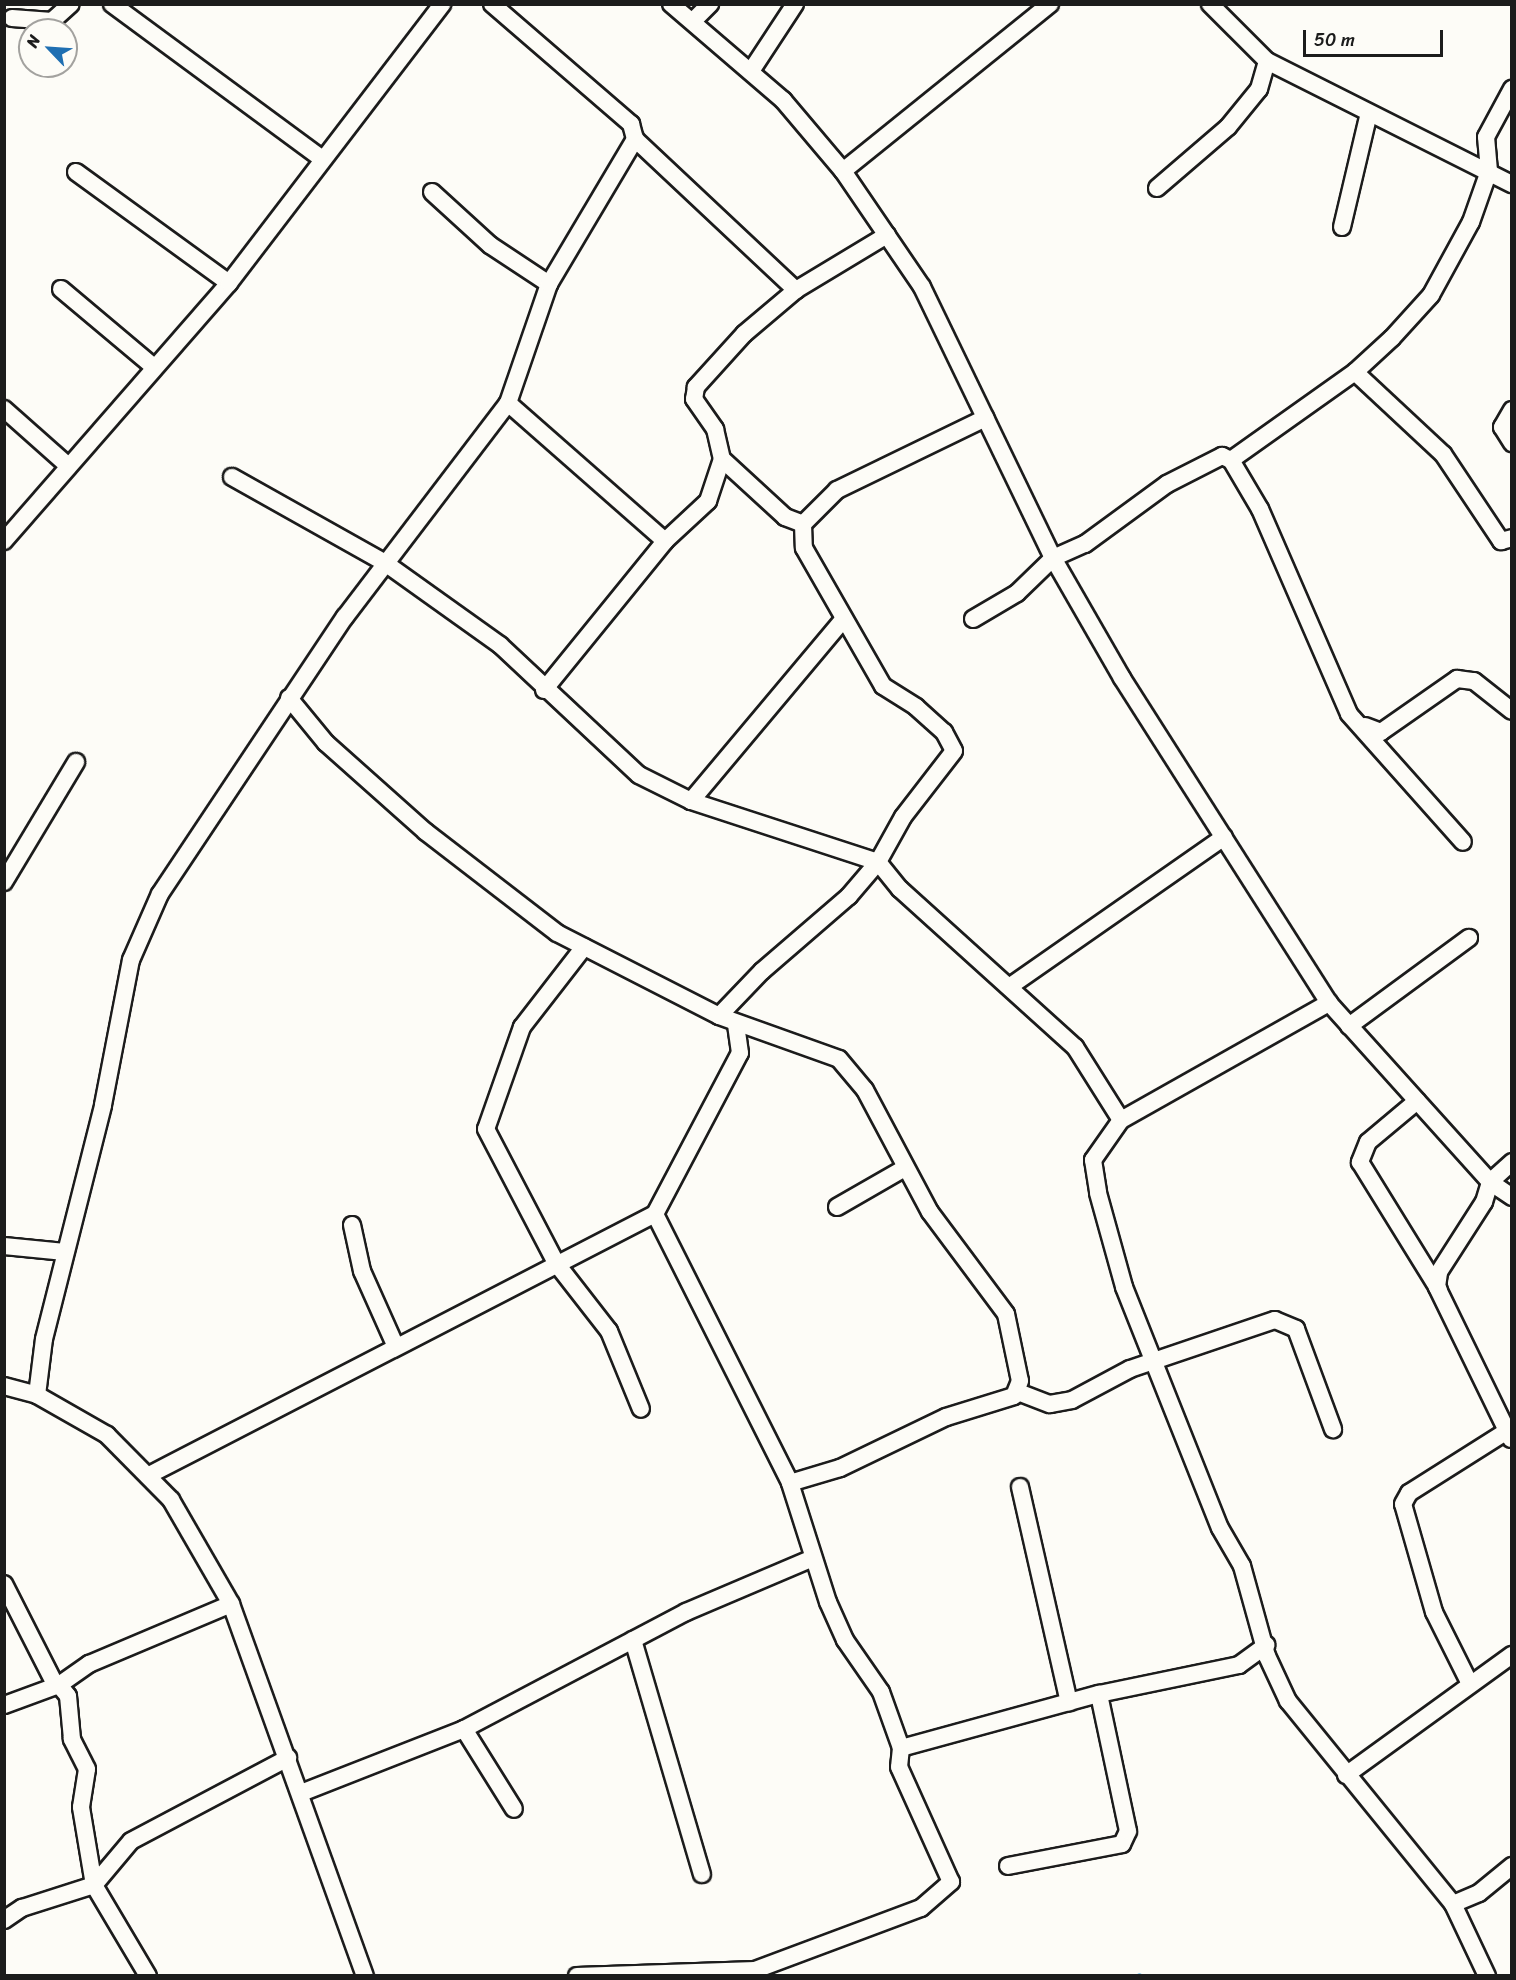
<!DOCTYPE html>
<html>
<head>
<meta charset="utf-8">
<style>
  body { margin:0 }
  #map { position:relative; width:1516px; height:1980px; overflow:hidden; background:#fdfcf7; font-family:Sriracha,sans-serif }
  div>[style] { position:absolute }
  .stream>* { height:5px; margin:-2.5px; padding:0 2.5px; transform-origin:2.5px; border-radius:2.5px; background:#8bcbec }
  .roads { filter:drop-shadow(2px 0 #1c1c1c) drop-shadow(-2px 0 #1c1c1c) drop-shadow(0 2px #1c1c1c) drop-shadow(0 -2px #1c1c1c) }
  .street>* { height:16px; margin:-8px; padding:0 8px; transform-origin:8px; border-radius:8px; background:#fdfcf7 }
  span { translate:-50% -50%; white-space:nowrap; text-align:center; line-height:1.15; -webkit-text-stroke:5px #fdfcf7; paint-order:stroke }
  .frame { position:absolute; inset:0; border:6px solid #1c1c1c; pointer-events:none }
  .north { position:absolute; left:18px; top:18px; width:60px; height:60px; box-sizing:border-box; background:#fdfcf7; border:2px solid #a3a29f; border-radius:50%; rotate:295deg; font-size:16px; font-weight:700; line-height:24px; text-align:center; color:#1c1c1c }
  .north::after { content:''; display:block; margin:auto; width:21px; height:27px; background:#1f6fb2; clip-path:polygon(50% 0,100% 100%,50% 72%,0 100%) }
  .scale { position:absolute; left:1303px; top:30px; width:140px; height:27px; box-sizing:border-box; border:3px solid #1c1c1c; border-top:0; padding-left:8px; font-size:18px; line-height:21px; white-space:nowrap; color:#1c1c1c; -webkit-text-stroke:4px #fdfcf7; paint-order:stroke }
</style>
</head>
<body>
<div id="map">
  <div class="stream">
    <i style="left:1139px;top:1976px;width:1px;rotate:-90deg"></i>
  </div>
  <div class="roads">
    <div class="street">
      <i style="left:112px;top:4px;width:260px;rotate:36.4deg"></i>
      <i style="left:492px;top:4px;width:184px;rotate:40.8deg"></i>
      <i style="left:631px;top:124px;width:16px;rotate:75deg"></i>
      <i style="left:635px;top:139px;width:221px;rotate:43.2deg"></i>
      <i style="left:671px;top:4px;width:148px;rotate:40.6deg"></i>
      <i style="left:783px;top:100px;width:93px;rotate:49.8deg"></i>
      <i style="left:843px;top:171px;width:140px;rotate:55.7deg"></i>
      <i style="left:922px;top:287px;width:301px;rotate:64.2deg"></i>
      <i style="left:1053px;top:558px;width:138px;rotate:60.1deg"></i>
      <i style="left:1122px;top:678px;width:385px;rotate:57.5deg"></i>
      <i style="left:1329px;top:1003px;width:241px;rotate:48deg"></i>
      <i style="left:1490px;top:1182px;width:27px;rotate:34deg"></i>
      <i style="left:1210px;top:4px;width:81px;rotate:45deg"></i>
      <i style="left:1267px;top:61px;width:274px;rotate:26.7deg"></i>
      <i style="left:12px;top:18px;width:40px;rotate:4.3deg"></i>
      <i style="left:52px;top:21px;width:25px;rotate:-42deg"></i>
      <i style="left:694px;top:20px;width:23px;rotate:-45deg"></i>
      <i style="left:751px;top:71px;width:80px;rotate:-56.7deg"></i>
      <i style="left:843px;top:171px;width:266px;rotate:-38.9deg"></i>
      <i style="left:76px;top:172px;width:189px;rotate:36deg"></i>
      <i style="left:1157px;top:188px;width:94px;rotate:-40.7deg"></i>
      <i style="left:1228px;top:127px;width:49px;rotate:-50.8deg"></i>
      <i style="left:1259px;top:89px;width:29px;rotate:-74deg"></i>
      <i style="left:432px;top:192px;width:79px;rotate:42.4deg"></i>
      <i style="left:490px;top:245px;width:71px;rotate:33.5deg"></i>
      <i style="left:1342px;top:227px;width:117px;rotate:-76.7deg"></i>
      <i style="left:887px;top:235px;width:106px;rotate:148.9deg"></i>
      <i style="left:796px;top:290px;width:68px;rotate:139.8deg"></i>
      <i style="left:744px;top:334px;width:72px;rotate:132.2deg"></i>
      <i style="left:696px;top:387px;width:12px;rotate:99deg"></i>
      <i style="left:694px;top:399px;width:37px;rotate:55deg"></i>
      <i style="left:715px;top:429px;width:31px;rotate:77deg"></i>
      <i style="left:722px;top:459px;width:86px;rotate:42.6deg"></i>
      <i style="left:785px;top:517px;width:19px;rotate:21deg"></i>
      <i style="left:803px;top:524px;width:24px;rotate:88deg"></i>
      <i style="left:804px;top:548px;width:159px;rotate:60.2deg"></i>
      <i style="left:883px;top:686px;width:39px;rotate:32deg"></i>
      <i style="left:916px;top:707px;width:38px;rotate:42deg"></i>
      <i style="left:944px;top:732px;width:21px;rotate:62deg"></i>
      <i style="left:954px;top:751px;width:83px;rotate:127.7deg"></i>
      <i style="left:903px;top:817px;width:51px;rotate:119.1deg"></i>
      <i style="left:878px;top:862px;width:35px;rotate:51deg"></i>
      <i style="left:900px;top:889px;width:236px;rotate:42.1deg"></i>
      <i style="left:1075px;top:1047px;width:86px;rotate:57.8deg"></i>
      <i style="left:1121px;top:1120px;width:49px;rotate:125deg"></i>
      <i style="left:1093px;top:1160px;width:33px;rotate:81deg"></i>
      <i style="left:1098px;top:1193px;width:98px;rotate:74.5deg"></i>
      <i style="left:1124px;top:1287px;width:259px;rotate:68.3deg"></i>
      <i style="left:1220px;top:1528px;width:44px;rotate:59.9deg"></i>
      <i style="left:1242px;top:1566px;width:93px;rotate:74.5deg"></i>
      <i style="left:1267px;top:1656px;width:50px;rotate:65deg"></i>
      <i style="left:1288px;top:1701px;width:262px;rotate:50.9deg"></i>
      <i style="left:1453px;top:1904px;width:80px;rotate:64.7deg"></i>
      <i style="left:61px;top:289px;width:121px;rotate:40deg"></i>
      <i style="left:1355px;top:372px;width:120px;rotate:43deg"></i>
      <i style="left:1443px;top:454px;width:105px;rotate:56.3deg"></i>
      <i style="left:1501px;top:541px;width:11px;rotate:-15deg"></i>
      <i style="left:508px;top:403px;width:209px;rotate:41.3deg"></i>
      <i style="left:4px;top:409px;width:84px;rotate:41.6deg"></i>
      <i style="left:1512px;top:410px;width:20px;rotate:120deg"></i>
      <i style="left:1502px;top:427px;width:19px;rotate:58deg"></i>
      <i style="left:1231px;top:460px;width:57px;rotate:59.4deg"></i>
      <i style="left:1260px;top:509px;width:223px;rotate:66.5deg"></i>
      <i style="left:1349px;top:714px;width:171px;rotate:48.3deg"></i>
      <i style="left:232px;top:477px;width:176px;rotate:29.3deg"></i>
      <i style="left:385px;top:563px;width:141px;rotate:35.5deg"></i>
      <i style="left:500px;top:645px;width:190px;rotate:43.1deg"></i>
      <i style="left:639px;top:775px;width:58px;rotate:26.6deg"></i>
      <i style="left:691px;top:801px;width:197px;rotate:18.1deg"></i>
      <i style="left:878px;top:862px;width:45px;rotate:130.5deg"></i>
      <i style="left:849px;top:896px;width:115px;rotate:139.2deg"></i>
      <i style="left:762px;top:971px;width:62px;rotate:133.7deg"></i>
      <i style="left:719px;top:1016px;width:127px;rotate:19.7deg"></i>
      <i style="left:839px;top:1059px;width:40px;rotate:50deg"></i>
      <i style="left:865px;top:1090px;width:138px;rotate:62deg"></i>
      <i style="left:930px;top:1212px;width:127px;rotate:53.3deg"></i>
      <i style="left:1006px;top:1314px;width:68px;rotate:78.2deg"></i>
      <i style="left:1020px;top:1381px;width:16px;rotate:112deg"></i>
      <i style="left:1014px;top:1396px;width:71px;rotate:162.8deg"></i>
      <i style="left:946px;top:1417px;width:118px;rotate:154.3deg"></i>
      <i style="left:840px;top:1468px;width:52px;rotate:163.3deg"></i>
      <i style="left:790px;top:1483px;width:125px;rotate:72.3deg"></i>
      <i style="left:828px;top:1602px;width:42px;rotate:65.9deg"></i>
      <i style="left:845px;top:1640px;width:63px;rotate:55.3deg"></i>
      <i style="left:881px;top:1692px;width:59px;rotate:70.3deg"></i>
      <i style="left:803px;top:524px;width:48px;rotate:-45deg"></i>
      <i style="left:837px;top:490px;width:165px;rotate:-25.9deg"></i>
      <i style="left:4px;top:541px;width:342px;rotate:-48.9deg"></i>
      <i style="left:229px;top:283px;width:351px;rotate:-52.6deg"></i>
      <i style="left:973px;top:619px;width:51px;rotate:-30.6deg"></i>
      <i style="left:1017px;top:593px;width:50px;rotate:-44.2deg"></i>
      <i style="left:1053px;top:558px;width:35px;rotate:-24deg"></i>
      <i style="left:1085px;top:544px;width:102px;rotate:-36.2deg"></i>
      <i style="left:1167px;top:484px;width:62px;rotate:-27deg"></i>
      <i style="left:1222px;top:456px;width:10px;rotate:24deg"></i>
      <i style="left:1231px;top:460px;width:152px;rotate:-35.4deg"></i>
      <i style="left:1355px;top:372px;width:50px;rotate:-42.6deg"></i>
      <i style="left:1392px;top:338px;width:58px;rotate:-47.8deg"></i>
      <i style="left:1431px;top:295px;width:83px;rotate:-61.3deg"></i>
      <i style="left:1471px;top:222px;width:54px;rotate:-70.6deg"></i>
      <i style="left:1489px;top:171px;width:34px;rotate:-95deg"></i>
      <i style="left:1486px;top:137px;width:55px;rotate:-61.6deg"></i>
      <i style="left:544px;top:690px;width:192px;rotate:-50.9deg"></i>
      <i style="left:665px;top:541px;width:59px;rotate:-42.9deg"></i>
      <i style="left:708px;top:501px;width:44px;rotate:-71.6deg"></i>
      <i style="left:289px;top:698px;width:58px;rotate:50.6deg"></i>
      <i style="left:326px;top:743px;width:134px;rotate:41.7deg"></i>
      <i style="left:426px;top:832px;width:165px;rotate:37.6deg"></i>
      <i style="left:557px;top:933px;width:182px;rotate:27.1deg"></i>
      <i style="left:1365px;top:726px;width:17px;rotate:21deg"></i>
      <i style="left:1381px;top:732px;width:93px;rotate:-34.9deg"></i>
      <i style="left:1457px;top:679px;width:17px;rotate:7deg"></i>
      <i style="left:1474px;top:681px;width:48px;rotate:38.3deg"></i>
      <i style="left:691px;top:801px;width:236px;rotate:-50deg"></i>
      <i style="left:4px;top:882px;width:140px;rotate:-59deg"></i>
      <i style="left:584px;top:947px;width:101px;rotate:127.8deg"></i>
      <i style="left:522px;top:1027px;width:108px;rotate:109.4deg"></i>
      <i style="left:486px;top:1129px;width:151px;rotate:62.4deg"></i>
      <i style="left:556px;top:1263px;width:86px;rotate:52.1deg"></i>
      <i style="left:609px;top:1331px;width:84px;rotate:67.7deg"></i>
      <i style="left:1009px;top:987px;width:262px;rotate:-34.9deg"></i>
      <i style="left:1349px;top:1026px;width:149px;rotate:-36.3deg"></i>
      <i style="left:1417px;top:1101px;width:64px;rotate:140.1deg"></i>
      <i style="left:1368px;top:1142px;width:22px;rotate:112deg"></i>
      <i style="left:1360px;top:1162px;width:150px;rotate:58.3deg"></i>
      <i style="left:1121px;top:1120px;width:239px;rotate:-29.4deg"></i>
      <i style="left:837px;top:1207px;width:76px;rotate:-29.9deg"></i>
      <i style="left:655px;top:1214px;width:182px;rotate:-62.2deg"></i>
      <i style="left:740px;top:1053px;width:30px;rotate:-98deg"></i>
      <i style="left:352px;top:1225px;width:47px;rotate:77.7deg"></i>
      <i style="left:362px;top:1271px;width:83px;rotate:65.9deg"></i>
      <i style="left:4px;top:1246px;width:61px;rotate:5.6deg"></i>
      <i style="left:4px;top:1386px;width:34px;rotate:15deg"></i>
      <i style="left:37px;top:1395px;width:81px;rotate:29.7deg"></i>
      <i style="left:107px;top:1435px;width:91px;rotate:45.4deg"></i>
      <i style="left:171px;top:1500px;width:120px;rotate:60deg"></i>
      <i style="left:231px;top:1604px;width:395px;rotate:70.2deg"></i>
      <i style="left:1018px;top:1392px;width:34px;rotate:21deg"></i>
      <i style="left:1050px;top:1404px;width:22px;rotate:-10deg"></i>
      <i style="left:1072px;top:1400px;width:66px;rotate:-28.1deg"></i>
      <i style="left:1130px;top:1369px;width:153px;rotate:-18.7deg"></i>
      <i style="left:1275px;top:1320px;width:23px;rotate:23deg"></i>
      <i style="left:1296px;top:1329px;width:107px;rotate:69.7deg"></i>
      <i style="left:37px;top:1395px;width:56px;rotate:-82.9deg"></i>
      <i style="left:44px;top:1339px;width:241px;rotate:-75.8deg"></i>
      <i style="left:103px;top:1105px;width:148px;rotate:-79.1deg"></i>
      <i style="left:131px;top:960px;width:72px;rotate:-66.3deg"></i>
      <i style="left:160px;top:894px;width:333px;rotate:-56.3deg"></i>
      <i style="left:345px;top:617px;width:269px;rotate:-52.7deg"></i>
      <i style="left:508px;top:403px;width:126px;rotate:-71deg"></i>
      <i style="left:549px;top:284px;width:169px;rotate:-59.3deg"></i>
      <i style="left:1511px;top:1439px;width:169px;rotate:-116deg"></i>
      <i style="left:1437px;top:1287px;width:15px;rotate:-82deg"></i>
      <i style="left:1439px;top:1272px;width:83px;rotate:-57.3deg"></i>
      <i style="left:1484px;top:1202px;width:21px;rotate:-73deg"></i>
      <i style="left:1490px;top:1182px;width:30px;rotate:-42deg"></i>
      <i style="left:151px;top:1474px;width:567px;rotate:-27.29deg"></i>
      <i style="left:655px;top:1214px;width:301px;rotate:63.3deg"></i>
      <i style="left:1020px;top:1487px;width:221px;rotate:77.2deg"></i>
      <i style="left:4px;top:1584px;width:114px;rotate:63deg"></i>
      <i style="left:56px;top:1686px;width:55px;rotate:159.9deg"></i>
      <i style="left:633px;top:1640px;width:244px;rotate:73.6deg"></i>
      <i style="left:1469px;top:1682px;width:78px;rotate:-116.6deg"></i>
      <i style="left:1434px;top:1612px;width:112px;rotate:-106deg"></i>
      <i style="left:1403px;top:1504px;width:13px;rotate:-61deg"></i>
      <i style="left:1409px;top:1493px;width:116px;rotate:-32.3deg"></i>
      <i style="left:464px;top:1729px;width:94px;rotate:58deg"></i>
      <i style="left:1346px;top:1775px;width:205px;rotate:-35.9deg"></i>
      <i style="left:301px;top:1793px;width:175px;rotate:-21.4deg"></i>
      <i style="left:464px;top:1729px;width:251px;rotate:-27.8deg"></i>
      <i style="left:686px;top:1612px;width:136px;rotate:-23deg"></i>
      <i style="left:1008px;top:1866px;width:116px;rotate:-10.9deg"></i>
      <i style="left:1122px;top:1844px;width:14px;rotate:-65deg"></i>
      <i style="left:1128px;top:1831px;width:140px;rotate:-102deg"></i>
      <i style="left:1453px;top:1904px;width:28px;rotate:-23deg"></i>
      <i style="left:1479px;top:1893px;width:43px;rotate:-39.3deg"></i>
      <i style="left:4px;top:1920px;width:22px;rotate:-34deg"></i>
      <i style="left:22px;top:1908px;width:76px;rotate:-17.7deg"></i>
      <i style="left:94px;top:1885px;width:57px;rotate:-49.9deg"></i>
      <i style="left:131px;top:1841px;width:178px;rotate:-27.9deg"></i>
      <i style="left:148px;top:1976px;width:106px;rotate:-120.7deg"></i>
      <i style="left:94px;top:1885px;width:79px;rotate:-99.5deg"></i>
      <i style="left:81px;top:1807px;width:38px;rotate:-81deg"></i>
      <i style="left:87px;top:1769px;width:34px;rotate:-117deg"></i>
      <i style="left:72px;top:1739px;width:43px;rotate:-95.3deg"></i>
      <i style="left:68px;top:1696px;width:14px;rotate:-129deg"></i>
      <i style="left:59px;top:1685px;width:37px;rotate:-35deg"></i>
      <i style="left:89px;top:1664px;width:154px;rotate:-22.9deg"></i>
      <i style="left:577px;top:1976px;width:178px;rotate:-1.9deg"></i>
      <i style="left:755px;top:1970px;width:177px;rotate:-20.5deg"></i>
      <i style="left:921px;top:1908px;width:40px;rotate:-41deg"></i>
      <i style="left:951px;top:1882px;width:126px;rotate:-114.3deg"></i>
      <i style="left:899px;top:1767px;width:19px;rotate:-84deg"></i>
      <i style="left:901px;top:1748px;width:205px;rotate:-15.3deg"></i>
      <i style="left:1099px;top:1694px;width:143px;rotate:-11.7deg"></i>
      <i style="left:1239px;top:1665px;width:34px;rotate:-36deg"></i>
    </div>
  </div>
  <div class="frame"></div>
  <div class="north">N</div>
  <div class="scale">50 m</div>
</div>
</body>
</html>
